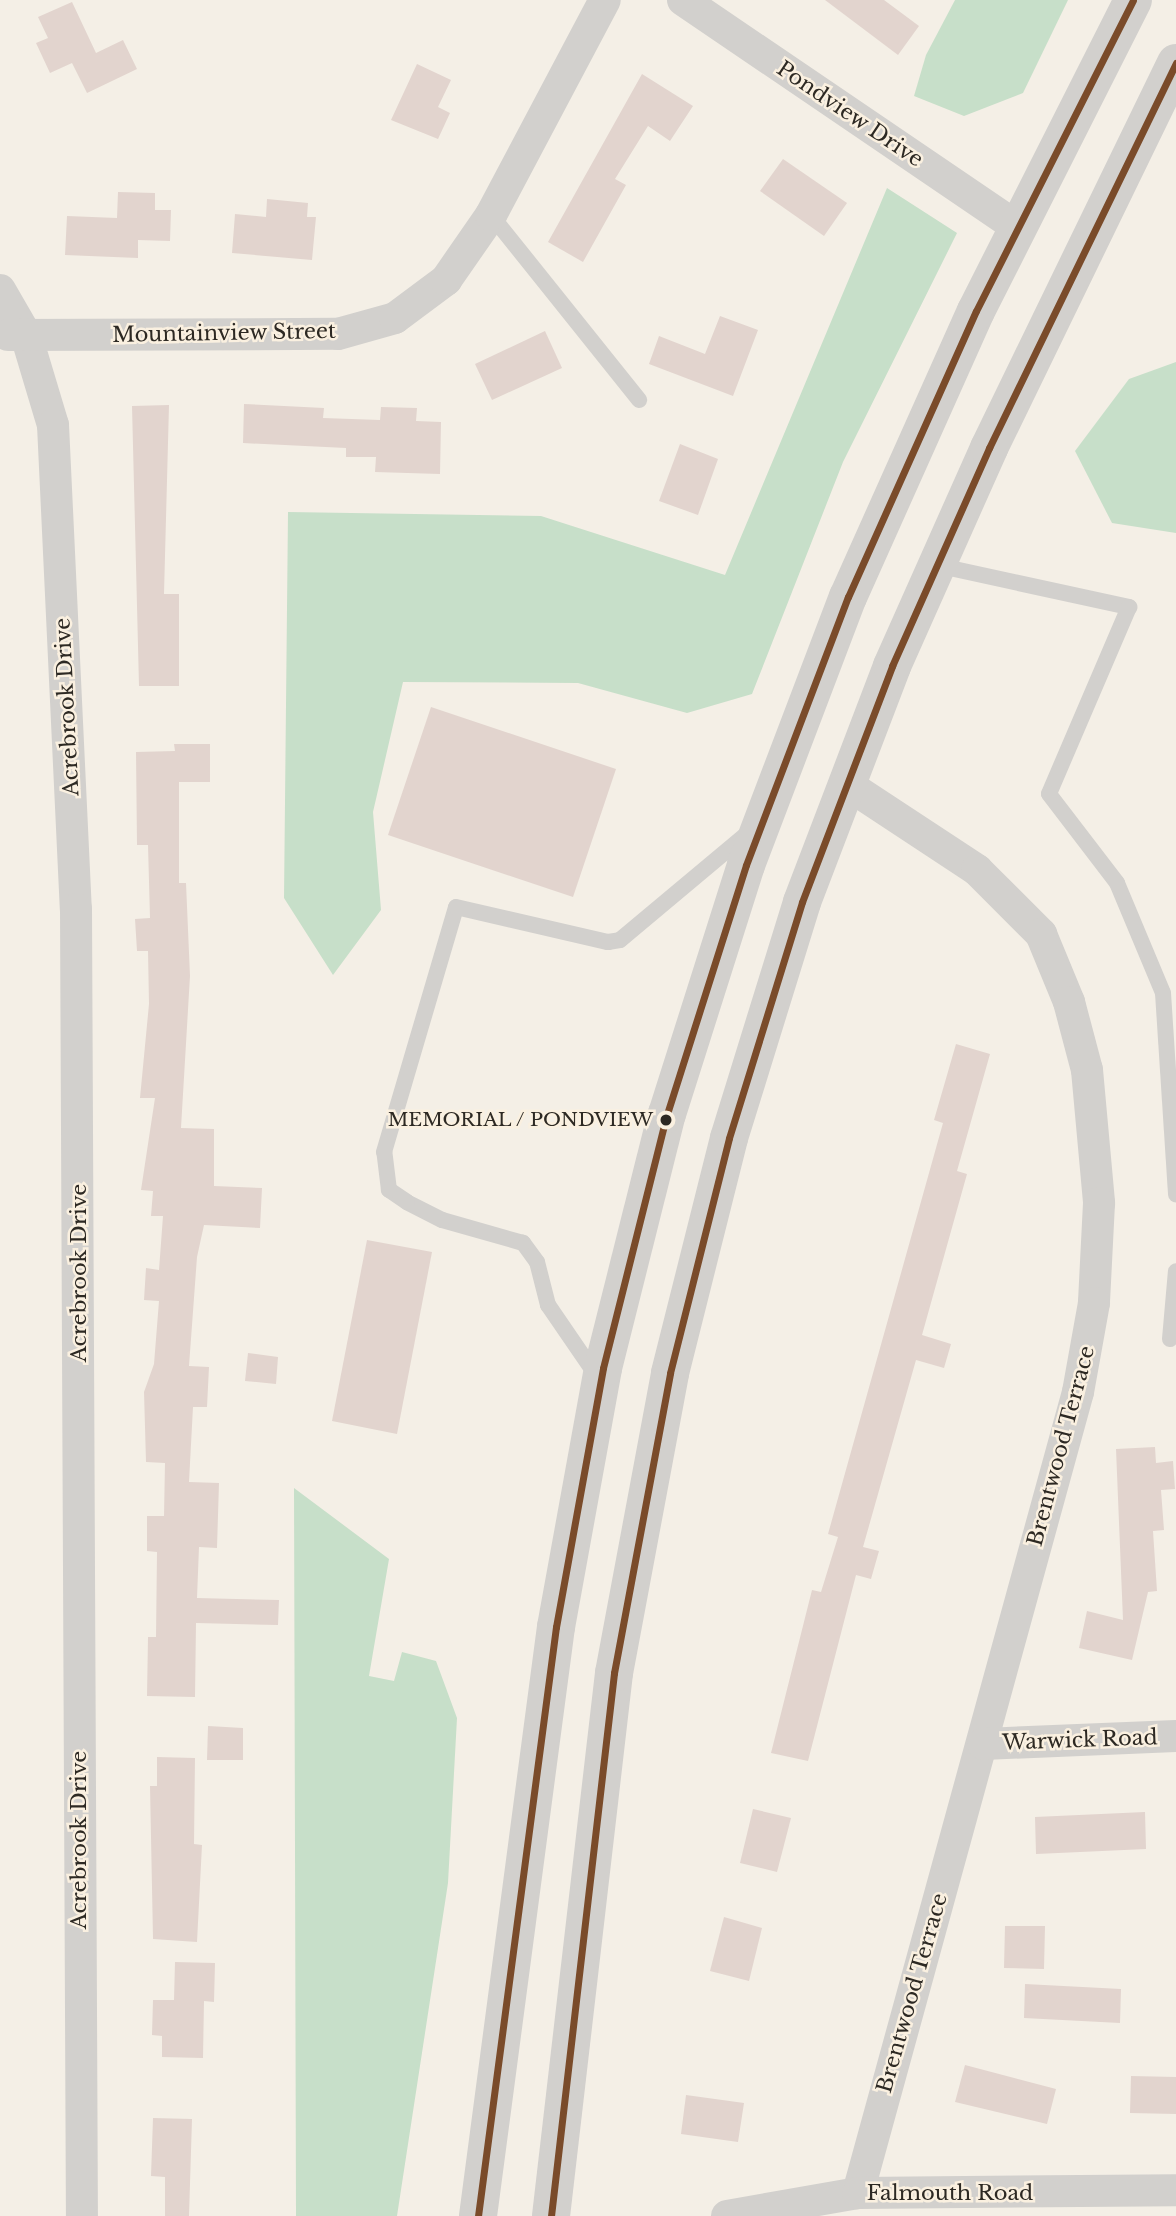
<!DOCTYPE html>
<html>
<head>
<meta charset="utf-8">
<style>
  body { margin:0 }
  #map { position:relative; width:1176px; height:2216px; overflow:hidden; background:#f4efe6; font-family:"Libre Baskerville",serif }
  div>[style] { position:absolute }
  .green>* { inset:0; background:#c7dfc9 }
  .building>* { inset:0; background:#e2d4ce }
  .service>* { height:16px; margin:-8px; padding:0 8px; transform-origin:8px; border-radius:8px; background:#d2d0cd }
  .minor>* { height:32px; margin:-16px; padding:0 16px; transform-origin:16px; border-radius:16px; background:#d2d0cd }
  .primary>* { height:38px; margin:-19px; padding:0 19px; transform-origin:19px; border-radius:19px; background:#d2d0cd }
  .bus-1>* { height:7px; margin:-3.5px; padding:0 3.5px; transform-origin:3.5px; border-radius:3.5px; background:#7a4b2a }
  .dots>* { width:19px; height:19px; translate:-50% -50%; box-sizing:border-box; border:4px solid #faf0e0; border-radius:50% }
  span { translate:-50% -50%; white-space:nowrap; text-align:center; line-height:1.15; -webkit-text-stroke:5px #faf0e0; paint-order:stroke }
  .bus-label { font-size:19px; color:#2d2923 }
  .right { translate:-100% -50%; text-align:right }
  .street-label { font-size:21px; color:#2d2923 }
</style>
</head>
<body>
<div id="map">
  <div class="green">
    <i style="clip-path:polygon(955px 0,1068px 0,1023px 93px,964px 116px,914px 96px,926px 55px)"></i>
    <i style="clip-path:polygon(887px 188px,957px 233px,843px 462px,752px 694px,687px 713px,578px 683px,403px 682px,373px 812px,381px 910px,333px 975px,284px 898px,288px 512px,541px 516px,725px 575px)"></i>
    <i style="clip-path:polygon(1176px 362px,1176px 533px,1112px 523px,1075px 451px,1129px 379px)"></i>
    <i style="clip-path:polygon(294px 1488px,389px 1559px,369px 1676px,394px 1681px,402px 1652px,436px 1661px,457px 1718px,448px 1883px,397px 2216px,296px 2216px)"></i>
  </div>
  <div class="building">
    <i style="clip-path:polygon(825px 0,884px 0,919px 26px,898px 55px)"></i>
    <i style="clip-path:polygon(72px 2px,96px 53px,123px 40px,137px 69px,87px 93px,72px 63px,50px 73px,36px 43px,48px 38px,38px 17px)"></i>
    <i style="clip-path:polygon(417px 64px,451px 80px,438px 107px,450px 113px,438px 139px,391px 120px)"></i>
    <i style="clip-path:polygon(642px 74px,693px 106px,670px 141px,648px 126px,615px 179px,626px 185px,583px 262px,548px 242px)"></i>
    <i style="clip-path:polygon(783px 159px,847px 203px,824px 236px,760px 191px)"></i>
    <i style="clip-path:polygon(118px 192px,155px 193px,155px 210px,171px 210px,170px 241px,138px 240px,138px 258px,65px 255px,67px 216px,117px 218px)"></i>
    <i style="clip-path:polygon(267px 199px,308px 203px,307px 217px,316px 217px,312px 260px,232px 253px,235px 214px,266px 217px)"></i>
    <i style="clip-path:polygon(720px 316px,758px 330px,733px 396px,649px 364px,659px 336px,705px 354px)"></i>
    <i style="clip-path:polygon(545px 331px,562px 368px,492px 400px,475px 364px)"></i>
    <i style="clip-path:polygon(244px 404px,324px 408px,323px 418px,380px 420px,381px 407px,417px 408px,416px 421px,441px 422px,440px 474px,375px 472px,376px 457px,346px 457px,346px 448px,243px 443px)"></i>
    <i style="clip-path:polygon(169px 405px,164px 594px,179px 594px,179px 686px,139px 686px,132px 406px)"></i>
    <i style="clip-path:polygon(680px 444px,718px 459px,698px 515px,659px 501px)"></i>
    <i style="clip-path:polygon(431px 707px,616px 769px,573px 897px,388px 835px)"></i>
    <i style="clip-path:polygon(174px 744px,210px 744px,210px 782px,179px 782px,179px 883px,186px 883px,190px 976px,181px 1128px,214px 1129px,214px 1186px,262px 1188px,260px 1228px,204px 1225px,197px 1257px,189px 1366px,209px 1367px,207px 1407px,193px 1407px,189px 1482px,219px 1483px,217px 1548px,199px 1547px,197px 1598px,279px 1600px,278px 1625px,196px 1623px,195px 1697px,147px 1696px,148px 1637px,156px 1637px,157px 1552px,147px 1551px,147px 1516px,164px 1516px,165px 1463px,146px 1462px,144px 1392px,154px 1364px,159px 1301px,144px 1300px,146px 1268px,159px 1270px,163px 1216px,151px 1216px,153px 1191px,141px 1190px,155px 1098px,140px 1098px,149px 1004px,148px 951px,137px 951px,135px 919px,150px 918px,148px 845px,137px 845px,136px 752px,175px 751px)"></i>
    <i style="clip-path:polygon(956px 1044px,990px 1054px,957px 1171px,967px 1174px,922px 1335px,951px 1344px,944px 1368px,916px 1360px,863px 1547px,879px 1551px,871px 1579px,856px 1575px,808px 1761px,771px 1753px,812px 1590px,821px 1592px,838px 1537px,828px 1534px,943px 1123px,934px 1120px)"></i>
    <i style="clip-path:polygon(367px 1240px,432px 1252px,397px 1434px,332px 1421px)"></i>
    <i style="clip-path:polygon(248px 1353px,278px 1357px,276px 1384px,245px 1381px)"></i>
    <i style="clip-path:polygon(1155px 1447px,1156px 1463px,1173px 1461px,1175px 1489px,1161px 1490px,1164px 1530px,1153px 1531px,1157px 1591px,1148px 1592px,1132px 1660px,1079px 1648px,1087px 1611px,1123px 1620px,1116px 1449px)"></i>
    <i style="clip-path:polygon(208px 1726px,243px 1728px,243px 1760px,207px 1760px)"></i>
    <i style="clip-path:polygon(157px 1757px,195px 1758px,194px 1844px,202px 1845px,197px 1942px,153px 1939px,150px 1786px,157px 1786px)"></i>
    <i style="clip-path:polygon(753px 1809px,791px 1818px,777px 1872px,740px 1863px)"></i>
    <i style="clip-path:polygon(1145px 1812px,1146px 1849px,1036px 1854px,1035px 1817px)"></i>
    <i style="clip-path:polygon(724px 1917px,762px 1928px,749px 1981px,710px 1971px)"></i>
    <i style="clip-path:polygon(1005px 1926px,1045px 1926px,1044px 1969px,1004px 1968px)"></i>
    <i style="clip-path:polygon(175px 1962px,215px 1963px,214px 2002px,204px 2001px,203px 2058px,162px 2057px,162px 2036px,152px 2035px,153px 2000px,174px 2000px)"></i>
    <i style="clip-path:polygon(1025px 1984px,1121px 1989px,1120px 2023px,1024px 2018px)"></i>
    <i style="clip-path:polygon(965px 2065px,1056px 2089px,1047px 2124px,955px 2102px)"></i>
    <i style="clip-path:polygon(1131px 2076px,1176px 2077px,1176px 2114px,1130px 2113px)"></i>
    <i style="clip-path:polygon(686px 2095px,744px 2103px,738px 2142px,681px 2134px)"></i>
    <i style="clip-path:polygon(153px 2118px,192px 2119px,189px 2216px,165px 2216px,165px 2177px,151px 2176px)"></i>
  </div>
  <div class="service">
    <i style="left:491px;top:215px;width:237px;rotate:51.3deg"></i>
    <i style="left:936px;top:565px;width:198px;rotate:12.3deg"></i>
    <i style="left:1129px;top:607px;width:203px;rotate:113.2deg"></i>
    <i style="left:1049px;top:794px;width:112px;rotate:52.6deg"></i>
    <i style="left:1117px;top:883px;width:119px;rotate:67.3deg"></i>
    <i style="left:1163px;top:993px;width:202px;rotate:86.3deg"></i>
    <i style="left:1170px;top:1339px;width:68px;rotate:-85deg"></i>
    <i style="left:596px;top:1375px;width:85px;rotate:-124.4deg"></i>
    <i style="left:548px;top:1305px;width:44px;rotate:-104.3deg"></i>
    <i style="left:537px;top:1262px;width:24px;rotate:-126deg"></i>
    <i style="left:523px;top:1243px;width:84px;rotate:-164.1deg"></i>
    <i style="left:442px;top:1220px;width:39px;rotate:-153deg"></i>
    <i style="left:407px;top:1202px;width:22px;rotate:-146deg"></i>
    <i style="left:389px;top:1190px;width:38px;rotate:-97deg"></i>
    <i style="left:384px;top:1152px;width:255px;rotate:-73.6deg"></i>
    <i style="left:456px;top:907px;width:156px;rotate:13deg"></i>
    <i style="left:608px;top:942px;width:12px;rotate:-9deg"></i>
    <i style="left:620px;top:940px;width:168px;rotate:-39.9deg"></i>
  </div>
  <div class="minor">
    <i style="left:683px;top:0;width:405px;rotate:34.2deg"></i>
    <i style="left:0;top:290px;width:52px;rotate:60deg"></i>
    <i style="left:26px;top:335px;width:94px;rotate:73.3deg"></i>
    <i style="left:53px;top:425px;width:485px;rotate:87.3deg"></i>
    <i style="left:76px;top:909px;width:1307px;rotate:89.74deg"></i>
    <i style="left:8px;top:335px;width:330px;rotate:-0.2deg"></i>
    <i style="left:338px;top:334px;width:59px;rotate:-15.7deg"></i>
    <i style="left:395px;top:318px;width:64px;rotate:-36.7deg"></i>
    <i style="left:446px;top:280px;width:79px;rotate:-55.3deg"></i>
    <i style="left:491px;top:215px;width:243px;rotate:-62.1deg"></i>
    <i style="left:845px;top:783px;width:158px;rotate:33.4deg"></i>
    <i style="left:977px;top:870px;width:91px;rotate:45deg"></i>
    <i style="left:1041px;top:934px;width:74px;rotate:67.6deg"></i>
    <i style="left:1069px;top:1002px;width:70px;rotate:75.2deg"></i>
    <i style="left:1087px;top:1070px;width:134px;rotate:84.8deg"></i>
    <i style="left:1099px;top:1203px;width:100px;rotate:92.9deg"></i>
    <i style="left:1094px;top:1303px;width:90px;rotate:100.2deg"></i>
    <i style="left:1078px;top:1392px;width:831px;rotate:105.36deg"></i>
    <i style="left:983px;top:1744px;width:193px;rotate:-2.4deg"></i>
    <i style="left:727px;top:2216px;width:133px;rotate:-10deg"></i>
    <i style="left:858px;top:2193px;width:318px;rotate:-0.5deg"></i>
  </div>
  <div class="primary">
    <i style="left:478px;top:2216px;width:594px;rotate:-82.46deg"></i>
    <i style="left:556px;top:1627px;width:263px;rotate:-79.7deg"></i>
    <i style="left:603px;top:1368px;width:262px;rotate:-75.9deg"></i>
    <i style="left:667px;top:1114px;width:261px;rotate:-72.4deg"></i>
    <i style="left:746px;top:865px;width:287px;rotate:-69.2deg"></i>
    <i style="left:848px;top:597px;width:313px;rotate:-65.9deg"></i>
    <i style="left:976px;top:311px;width:348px;rotate:-63.2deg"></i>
    <i style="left:551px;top:2216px;width:547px;rotate:-83.38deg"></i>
    <i style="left:614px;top:1673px;width:305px;rotate:-79.4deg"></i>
    <i style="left:670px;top:1373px;width:242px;rotate:-75.9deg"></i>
    <i style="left:729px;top:1138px;width:247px;rotate:-72.8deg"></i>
    <i style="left:802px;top:902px;width:253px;rotate:-69.1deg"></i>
    <i style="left:892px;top:666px;width:239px;rotate:-66deg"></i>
    <i style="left:989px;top:448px;width:428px;rotate:-64.1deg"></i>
  </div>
  <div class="bus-1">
    <i style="left:478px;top:2216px;width:594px;rotate:-82.46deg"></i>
    <i style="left:556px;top:1627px;width:263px;rotate:-79.7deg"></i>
    <i style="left:603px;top:1368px;width:262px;rotate:-75.9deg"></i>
    <i style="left:667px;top:1114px;width:261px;rotate:-72.4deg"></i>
    <i style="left:746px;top:865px;width:287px;rotate:-69.2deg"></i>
    <i style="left:848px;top:597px;width:313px;rotate:-65.9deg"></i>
    <i style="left:976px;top:311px;width:348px;rotate:-63.2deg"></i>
    <i style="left:551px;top:2216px;width:547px;rotate:-83.38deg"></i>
    <i style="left:614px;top:1673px;width:305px;rotate:-79.4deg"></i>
    <i style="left:670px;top:1373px;width:242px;rotate:-75.9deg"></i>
    <i style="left:729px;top:1138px;width:247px;rotate:-72.8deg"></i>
    <i style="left:802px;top:902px;width:253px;rotate:-69.1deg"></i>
    <i style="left:892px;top:666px;width:239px;rotate:-66deg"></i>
    <i style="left:989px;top:448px;width:428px;rotate:-64.1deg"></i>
  </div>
  <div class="dots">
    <i style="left:666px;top:1120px;background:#2d2923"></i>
  </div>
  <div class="bus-label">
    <span class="right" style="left:653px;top:1120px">MEMORIAL / PONDVIEW</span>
  </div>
  <div class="street-label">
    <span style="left:850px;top:114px;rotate:34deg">Pondview Drive</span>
    <span style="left:224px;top:333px;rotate:-1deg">Mountainview Street</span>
    <span style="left:67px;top:707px;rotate:-93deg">Acrebrook Drive</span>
    <span style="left:79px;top:1273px;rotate:-90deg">Acrebrook Drive</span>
    <span style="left:1061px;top:1446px;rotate:-75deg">Brentwood Terrace</span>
    <span style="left:1080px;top:1740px;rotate:-2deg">Warwick Road</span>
    <span style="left:79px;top:1840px;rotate:-90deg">Acrebrook Drive</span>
    <span style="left:912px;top:1993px;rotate:-74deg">Brentwood Terrace</span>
    <span style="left:950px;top:2193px">Falmouth Road</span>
  </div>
</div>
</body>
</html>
